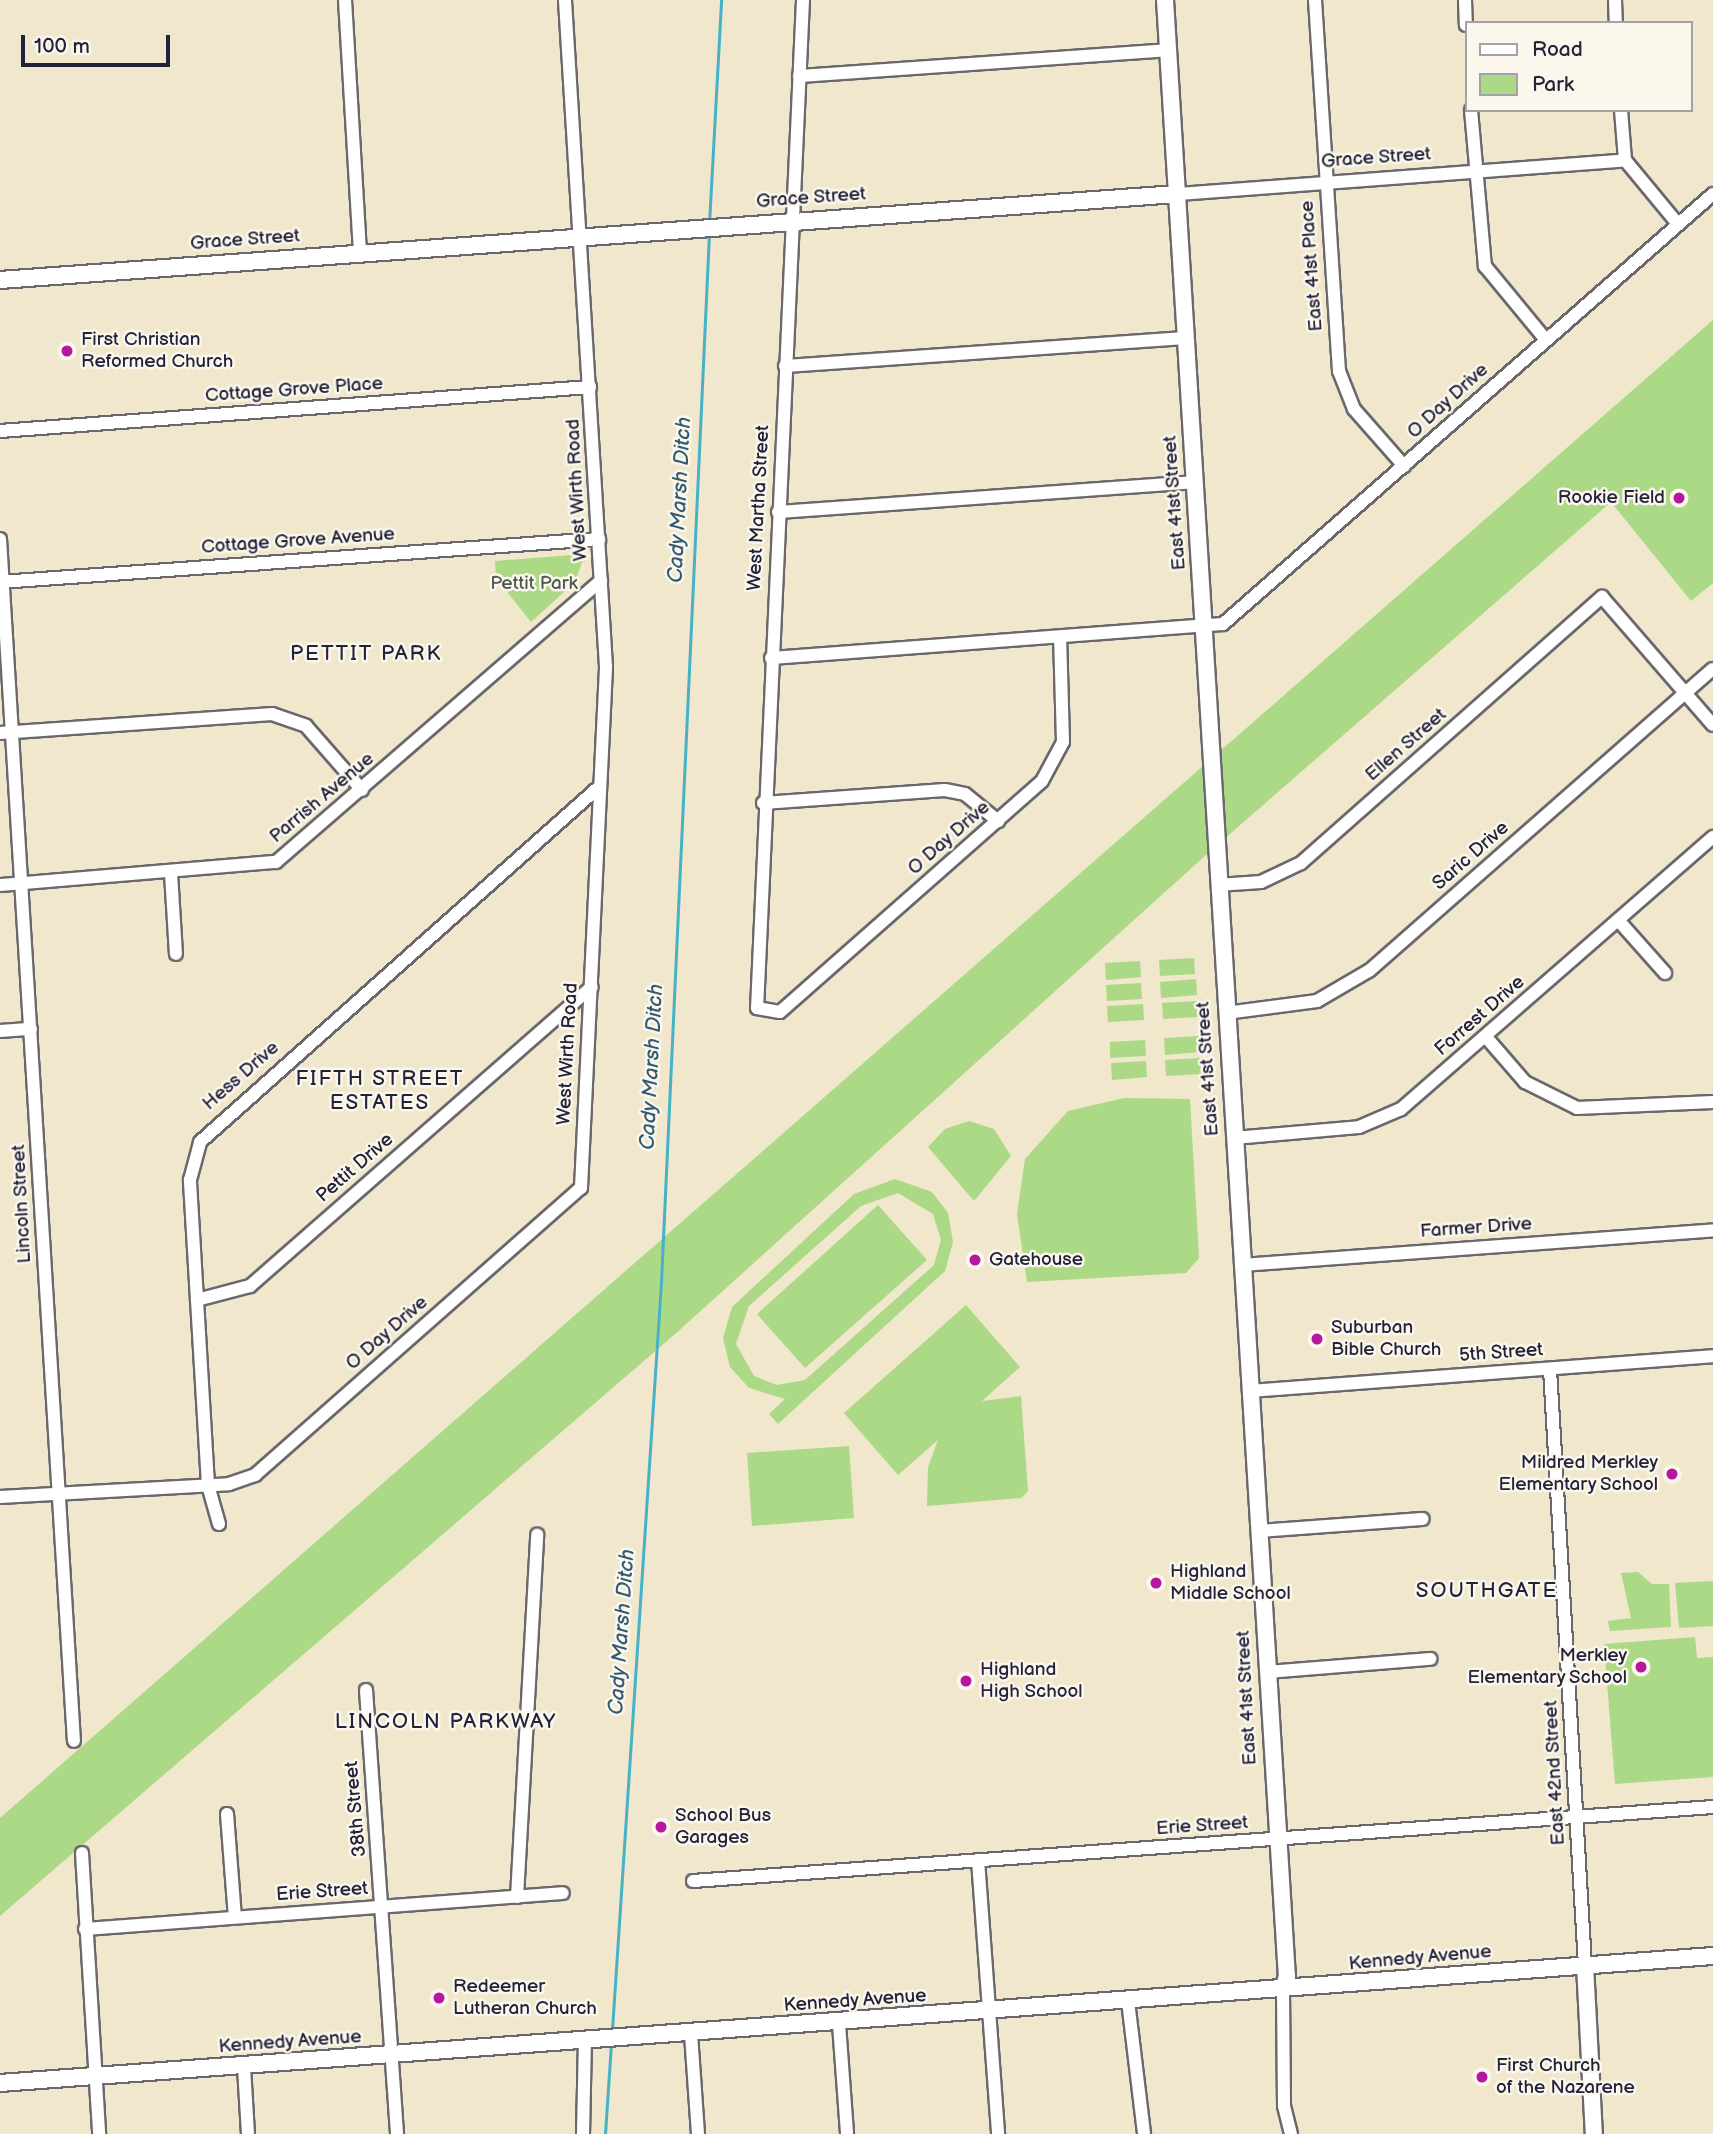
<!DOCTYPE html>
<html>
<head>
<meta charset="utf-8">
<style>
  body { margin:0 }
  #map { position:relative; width:1713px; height:2134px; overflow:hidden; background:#f0e7cc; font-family:"Balsamiq Sans",sans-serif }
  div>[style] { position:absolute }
  .green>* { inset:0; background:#abd986 }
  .stream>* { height:2.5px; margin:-1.25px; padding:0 1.25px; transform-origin:1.25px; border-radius:1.25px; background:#47b1c6 }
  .roads { filter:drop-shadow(2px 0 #6a676e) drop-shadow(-2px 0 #6a676e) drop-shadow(0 2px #6a676e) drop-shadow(0 -2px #6a676e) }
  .street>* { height:12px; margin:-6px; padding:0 6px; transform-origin:6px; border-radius:6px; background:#fff }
  .secondary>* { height:16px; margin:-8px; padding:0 8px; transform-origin:8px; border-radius:8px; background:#fff }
  .dots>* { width:19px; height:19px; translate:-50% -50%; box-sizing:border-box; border:4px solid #fbf7ec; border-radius:50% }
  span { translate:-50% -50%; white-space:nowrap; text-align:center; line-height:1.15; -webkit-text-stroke:5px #fbf7ec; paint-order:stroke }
  .street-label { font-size:19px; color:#22223b }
  .poi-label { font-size:19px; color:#22223b }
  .left { translate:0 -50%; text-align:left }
  .right { translate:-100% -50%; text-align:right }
  .park-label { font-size:19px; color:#4b5952 }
  .water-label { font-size:21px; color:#315b73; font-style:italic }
  .neighbourhood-label { font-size:21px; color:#22223b; letter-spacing:2px }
  .legend { position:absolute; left:1465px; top:21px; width:228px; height:91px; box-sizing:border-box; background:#fbf7ec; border:2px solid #a4a2a5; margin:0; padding:9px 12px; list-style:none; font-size:21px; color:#22223b }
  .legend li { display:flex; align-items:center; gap:14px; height:35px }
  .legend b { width:35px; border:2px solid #a4a2a5 }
  .scale { position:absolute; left:21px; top:35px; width:149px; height:32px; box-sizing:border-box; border:4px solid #22223b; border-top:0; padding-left:9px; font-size:21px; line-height:24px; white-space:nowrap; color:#22223b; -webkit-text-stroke:5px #fbf7ec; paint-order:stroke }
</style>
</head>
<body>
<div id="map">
  <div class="green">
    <i style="clip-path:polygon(1713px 320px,1713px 583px,1691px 601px,1611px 502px,1216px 846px,674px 1335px,0 1916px,0 1818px)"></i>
    <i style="clip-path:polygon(585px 554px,575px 582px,531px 622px,496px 578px,495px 561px)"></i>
    <i style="clip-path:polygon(1194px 958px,1195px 974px,1160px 976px,1159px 960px)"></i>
    <i style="clip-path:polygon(1140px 961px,1141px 977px,1106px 980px,1105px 963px)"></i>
    <i style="clip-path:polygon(1196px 979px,1197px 995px,1161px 998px,1160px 982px)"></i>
    <i style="clip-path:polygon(1141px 983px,1142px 999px,1107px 1001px,1106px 985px)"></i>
    <i style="clip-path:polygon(1197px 1001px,1198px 1017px,1163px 1019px,1162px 1003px)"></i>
    <i style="clip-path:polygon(1143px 1004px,1144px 1020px,1108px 1022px,1107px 1006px)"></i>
    <i style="clip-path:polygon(1199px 1036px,1200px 1052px,1165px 1055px,1164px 1038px)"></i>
    <i style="clip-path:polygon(1145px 1040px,1146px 1056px,1110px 1058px,1110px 1042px)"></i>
    <i style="clip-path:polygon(1200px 1058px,1201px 1074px,1166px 1076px,1165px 1060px)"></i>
    <i style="clip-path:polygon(1146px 1061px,1147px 1077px,1112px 1080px,1111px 1063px)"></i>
    <i style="clip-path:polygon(1124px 1098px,1190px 1099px,1199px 1258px,1186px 1273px,1027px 1282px,1017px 1214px,1025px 1159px,1068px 1111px)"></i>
    <i style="clip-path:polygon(969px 1121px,994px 1129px,1011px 1156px,974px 1201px,928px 1147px,945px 1129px)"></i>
    <i style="clip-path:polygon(evenodd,895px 1179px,932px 1192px,948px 1213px,953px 1242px,945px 1271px,778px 1424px,769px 1414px,785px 1399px,749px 1388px,730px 1367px,723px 1338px,732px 1307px,854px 1194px,895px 1179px,898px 1193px,933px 1214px,941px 1240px,934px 1265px,805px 1380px,777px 1385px,754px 1376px,736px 1344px,749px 1306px,861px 1206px,898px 1193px)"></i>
    <i style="clip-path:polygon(878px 1205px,927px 1260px,805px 1368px,757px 1314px)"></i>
    <i style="clip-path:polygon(966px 1305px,1020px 1367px,982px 1401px,1021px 1396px,1028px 1491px,1021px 1498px,927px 1506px,928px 1467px,938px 1440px,898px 1475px,844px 1413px)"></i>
    <i style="clip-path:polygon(849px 1446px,854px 1518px,752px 1526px,747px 1453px)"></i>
    <i style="clip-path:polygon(1638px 1572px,1652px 1584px,1669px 1584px,1671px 1627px,1610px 1631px,1608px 1621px,1631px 1618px,1621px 1573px)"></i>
    <i style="clip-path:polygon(1713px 1581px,1713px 1626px,1679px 1628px,1675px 1583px)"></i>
    <i style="clip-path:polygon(1695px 1637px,1697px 1658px,1713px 1657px,1713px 1777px,1615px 1784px,1604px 1644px)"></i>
  </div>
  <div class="stream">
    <i style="left:709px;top:224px;width:224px;rotate:-86.9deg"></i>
    <i style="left:612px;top:2030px;width:750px;rotate:-86.25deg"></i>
    <i style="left:661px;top:1282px;width:1049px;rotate:-87.38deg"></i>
    <i style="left:605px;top:2134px;width:90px;rotate:-86.2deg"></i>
  </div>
  <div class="roads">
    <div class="street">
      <i style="left:345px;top:0;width:253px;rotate:86.6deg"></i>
      <i style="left:803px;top:0;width:1009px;rotate:92.61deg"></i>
      <i style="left:757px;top:1008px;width:23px;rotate:10deg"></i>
      <i style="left:780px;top:1012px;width:349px;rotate:-41.4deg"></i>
      <i style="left:1042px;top:781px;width:44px;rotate:-61.7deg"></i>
      <i style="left:1063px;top:742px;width:105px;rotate:-91.6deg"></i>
      <i style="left:1315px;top:0;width:372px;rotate:86.3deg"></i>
      <i style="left:1339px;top:371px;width:41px;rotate:68.5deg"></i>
      <i style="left:1354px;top:409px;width:76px;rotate:48.7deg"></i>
      <i style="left:1465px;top:0;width:25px;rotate:88deg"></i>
      <i style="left:1615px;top:0;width:23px;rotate:88deg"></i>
      <i style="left:799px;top:76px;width:370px;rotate:-4deg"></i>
      <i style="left:1471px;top:110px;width:157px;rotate:84.9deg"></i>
      <i style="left:1485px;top:266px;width:96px;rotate:50.5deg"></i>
      <i style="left:1621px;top:110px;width:50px;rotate:85.4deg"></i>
      <i style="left:1625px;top:160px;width:83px;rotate:50.4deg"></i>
      <i style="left:1178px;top:194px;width:448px;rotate:-4.3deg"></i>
      <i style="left:785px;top:366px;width:402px;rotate:-4deg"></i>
      <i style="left:0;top:431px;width:592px;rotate:-4.27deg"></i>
      <i style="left:778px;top:512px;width:417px;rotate:-4.1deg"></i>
      <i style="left:0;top:539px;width:1204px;rotate:86.48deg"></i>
      <i style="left:0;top:582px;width:601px;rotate:-4.11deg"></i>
      <i style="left:771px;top:658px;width:453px;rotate:-4.3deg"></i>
      <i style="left:1223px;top:624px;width:652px;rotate:-41.27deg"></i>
      <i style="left:0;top:733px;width:273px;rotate:-4deg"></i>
      <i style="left:272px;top:714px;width:36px;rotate:19deg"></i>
      <i style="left:306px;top:726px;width:85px;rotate:48.8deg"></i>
      <i style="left:763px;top:803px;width:182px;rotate:-4.1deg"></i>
      <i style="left:945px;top:790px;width:20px;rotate:11deg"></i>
      <i style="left:965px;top:794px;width:43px;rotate:39.3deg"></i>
      <i style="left:171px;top:873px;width:81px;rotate:86.5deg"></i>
      <i style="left:0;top:885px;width:277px;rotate:-4.8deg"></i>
      <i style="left:276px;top:862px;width:430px;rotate:-40.9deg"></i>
      <i style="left:1218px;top:885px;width:43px;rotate:-4deg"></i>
      <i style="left:1261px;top:882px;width:44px;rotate:-25.4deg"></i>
      <i style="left:1301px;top:863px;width:402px;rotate:-41.5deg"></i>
      <i style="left:1602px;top:597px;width:169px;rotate:49.1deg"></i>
      <i style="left:1618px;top:920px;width:71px;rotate:48.4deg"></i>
      <i style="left:1226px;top:1013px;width:92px;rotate:-7.5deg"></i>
      <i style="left:1317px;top:1001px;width:61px;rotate:-30.3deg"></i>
      <i style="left:1370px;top:970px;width:456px;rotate:-41.3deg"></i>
      <i style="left:0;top:1031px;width:31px;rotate:-4deg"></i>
      <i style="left:1486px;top:1037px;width:60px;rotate:49.1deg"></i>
      <i style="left:1525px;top:1082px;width:58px;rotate:26.6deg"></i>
      <i style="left:1577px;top:1108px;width:136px;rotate:-2.5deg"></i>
      <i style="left:1234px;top:1138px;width:125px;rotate:-5deg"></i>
      <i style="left:1359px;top:1127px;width:46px;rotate:-23.2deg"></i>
      <i style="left:1401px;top:1109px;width:414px;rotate:-41.1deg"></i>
      <i style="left:1241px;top:1265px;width:473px;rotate:-4.2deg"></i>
      <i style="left:197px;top:1300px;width:55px;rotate:-14.8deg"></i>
      <i style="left:250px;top:1286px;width:454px;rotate:-41.2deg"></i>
      <i style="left:1550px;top:1369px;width:597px;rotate:86.64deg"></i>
      <i style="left:1249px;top:1391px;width:465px;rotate:-4.3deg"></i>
      <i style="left:0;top:1497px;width:229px;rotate:-3.2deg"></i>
      <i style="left:229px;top:1484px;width:28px;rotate:-19deg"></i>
      <i style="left:255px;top:1475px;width:434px;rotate:-41.4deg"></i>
      <i style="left:581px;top:1188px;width:522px;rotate:-87.25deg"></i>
      <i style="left:606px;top:667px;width:668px;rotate:-93.52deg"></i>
      <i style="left:219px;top:1524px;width:41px;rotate:-105.8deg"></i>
      <i style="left:208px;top:1485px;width:306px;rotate:-93.4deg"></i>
      <i style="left:190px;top:1180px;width:39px;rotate:-75deg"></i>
      <i style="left:200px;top:1142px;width:535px;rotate:-41.67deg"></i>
      <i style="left:1258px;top:1531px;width:165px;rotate:-4.2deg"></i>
      <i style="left:1267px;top:1672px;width:164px;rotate:-4.6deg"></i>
      <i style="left:366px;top:1690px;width:445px;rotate:86deg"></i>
      <i style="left:227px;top:1814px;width:103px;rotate:85.6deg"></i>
      <i style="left:82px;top:1853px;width:282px;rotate:86.5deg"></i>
      <i style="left:978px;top:1860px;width:275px;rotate:85.8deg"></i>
      <i style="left:693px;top:1881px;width:1023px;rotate:-4.15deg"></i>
      <i style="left:517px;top:1897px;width:363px;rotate:-86.8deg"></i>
      <i style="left:85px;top:1929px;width:479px;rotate:-4.3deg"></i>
      <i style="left:1283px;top:1990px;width:116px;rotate:89.5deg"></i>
      <i style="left:1284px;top:2106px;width:29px;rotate:76deg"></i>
      <i style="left:1128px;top:2001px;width:134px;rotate:83.1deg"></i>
      <i style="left:839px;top:2024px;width:110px;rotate:85.8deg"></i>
      <i style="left:691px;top:2034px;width:100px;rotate:86deg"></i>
      <i style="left:244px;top:2067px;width:67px;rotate:86.6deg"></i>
      <i style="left:583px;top:2134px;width:92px;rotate:-88.8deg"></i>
    </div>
    <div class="secondary">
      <i style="left:1165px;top:0;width:1980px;rotate:86.47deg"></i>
      <i style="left:1287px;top:1976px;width:15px;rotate:106deg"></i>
      <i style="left:0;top:280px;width:1181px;rotate:-4.18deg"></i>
      <i style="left:1585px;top:1965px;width:169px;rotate:87deg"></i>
      <i style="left:0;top:2083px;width:1718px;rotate:-4.24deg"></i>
    </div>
  </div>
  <div class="dots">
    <i style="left:67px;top:351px;background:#b5179e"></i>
    <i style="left:1679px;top:498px;background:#b5179e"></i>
    <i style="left:975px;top:1260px;background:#b5179e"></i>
    <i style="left:1317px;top:1339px;background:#b5179e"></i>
    <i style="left:1672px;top:1474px;background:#b5179e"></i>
    <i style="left:1156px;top:1583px;background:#b5179e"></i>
    <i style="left:1641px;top:1667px;background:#b5179e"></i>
    <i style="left:966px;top:1681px;background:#b5179e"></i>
    <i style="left:661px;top:1827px;background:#b5179e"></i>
    <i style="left:439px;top:1998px;background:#b5179e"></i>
    <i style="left:1482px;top:2077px;background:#b5179e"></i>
  </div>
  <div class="street-label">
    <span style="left:1376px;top:158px;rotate:-4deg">Grace Street</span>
    <span style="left:811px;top:198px;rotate:-4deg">Grace Street</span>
    <span style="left:245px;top:240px;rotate:-4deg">Grace Street</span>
    <span style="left:1312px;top:266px;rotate:-94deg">East 41st Place</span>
    <span style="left:294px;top:390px;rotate:-4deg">Cottage Grove Place</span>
    <span style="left:1448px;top:401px;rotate:-42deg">O Day Drive</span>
    <span style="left:577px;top:490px;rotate:-93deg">West Wirth Road</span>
    <span style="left:1175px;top:503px;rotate:-94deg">East 41st Street</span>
    <span style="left:759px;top:508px;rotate:-87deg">West Martha Street</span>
    <span style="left:298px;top:541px;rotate:-4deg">Cottage Grove Avenue</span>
    <span style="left:1406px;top:745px;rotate:-41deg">Ellen Street</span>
    <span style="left:322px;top:798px;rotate:-40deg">Parrish Avenue</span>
    <span style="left:949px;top:838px;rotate:-41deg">O Day Drive</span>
    <span style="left:1471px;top:856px;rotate:-41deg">Saric Drive</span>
    <span style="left:1480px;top:1016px;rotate:-41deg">Forrest Drive</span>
    <span style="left:568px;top:1054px;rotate:-87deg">West Wirth Road</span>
    <span style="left:1208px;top:1069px;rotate:-94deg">East 41st Street</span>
    <span style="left:241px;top:1076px;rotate:-41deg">Hess Drive</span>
    <span style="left:355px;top:1168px;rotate:-41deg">Pettit Drive</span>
    <span style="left:22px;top:1204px;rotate:-93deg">Lincoln Street</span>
    <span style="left:1476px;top:1228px;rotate:-4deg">Farmer Drive</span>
    <span style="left:387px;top:1333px;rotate:-41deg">O Day Drive</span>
    <span style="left:1501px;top:1353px;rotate:-4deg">5th Street</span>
    <span style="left:1247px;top:1698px;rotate:-93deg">East 41st Street</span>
    <span style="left:1555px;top:1773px;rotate:-93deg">East 42nd Street</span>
    <span style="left:356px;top:1809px;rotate:-95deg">38th Street</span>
    <span style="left:1202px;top:1826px;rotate:-4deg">Erie Street</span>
    <span style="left:322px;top:1892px;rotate:-4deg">Erie Street</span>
    <span style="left:1420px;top:1958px;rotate:-5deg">Kennedy Avenue</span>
    <span style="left:855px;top:2001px;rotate:-4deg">Kennedy Avenue</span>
    <span style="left:290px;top:2042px;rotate:-4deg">Kennedy Avenue</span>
  </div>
  <div class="poi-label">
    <span class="left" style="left:81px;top:351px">First Christian<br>Reformed Church</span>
    <span class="right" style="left:1665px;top:498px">Rookie Field</span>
    <span class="left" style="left:989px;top:1260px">Gatehouse</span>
    <span class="left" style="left:1331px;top:1339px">Suburban<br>Bible Church</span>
    <span class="right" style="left:1658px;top:1474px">Mildred Merkley<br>Elementary School</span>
    <span class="left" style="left:1170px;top:1583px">Highland<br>Middle School</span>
    <span class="right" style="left:1627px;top:1667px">Merkley<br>Elementary School</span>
    <span class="left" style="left:980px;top:1681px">Highland<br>High School</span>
    <span class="left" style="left:675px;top:1827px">School Bus<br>Garages</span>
    <span class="left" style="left:453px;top:1998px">Redeemer<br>Lutheran Church</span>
    <span class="left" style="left:1496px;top:2077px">First Church<br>of the Nazarene</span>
  </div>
  <div class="park-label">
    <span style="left:534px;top:584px">Pettit Park</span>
  </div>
  <div class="water-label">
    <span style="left:680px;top:500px;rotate:-87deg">Cady Marsh Ditch</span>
    <span style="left:652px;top:1067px;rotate:-87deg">Cady Marsh Ditch</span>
    <span style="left:622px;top:1632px;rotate:-86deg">Cady Marsh Ditch</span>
  </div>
  <div class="neighbourhood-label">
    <span style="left:366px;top:654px">PETTIT PARK</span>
    <span style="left:380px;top:1091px">FIFTH STREET<br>ESTATES</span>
    <span style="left:1487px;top:1591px">SOUTHGATE</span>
    <span style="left:446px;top:1722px">LINCOLN PARKWAY</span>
  </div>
  <ul class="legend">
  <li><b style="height:9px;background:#fff"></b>Road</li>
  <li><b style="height:19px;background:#abd986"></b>Park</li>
  </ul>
  <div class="scale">100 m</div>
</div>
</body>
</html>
